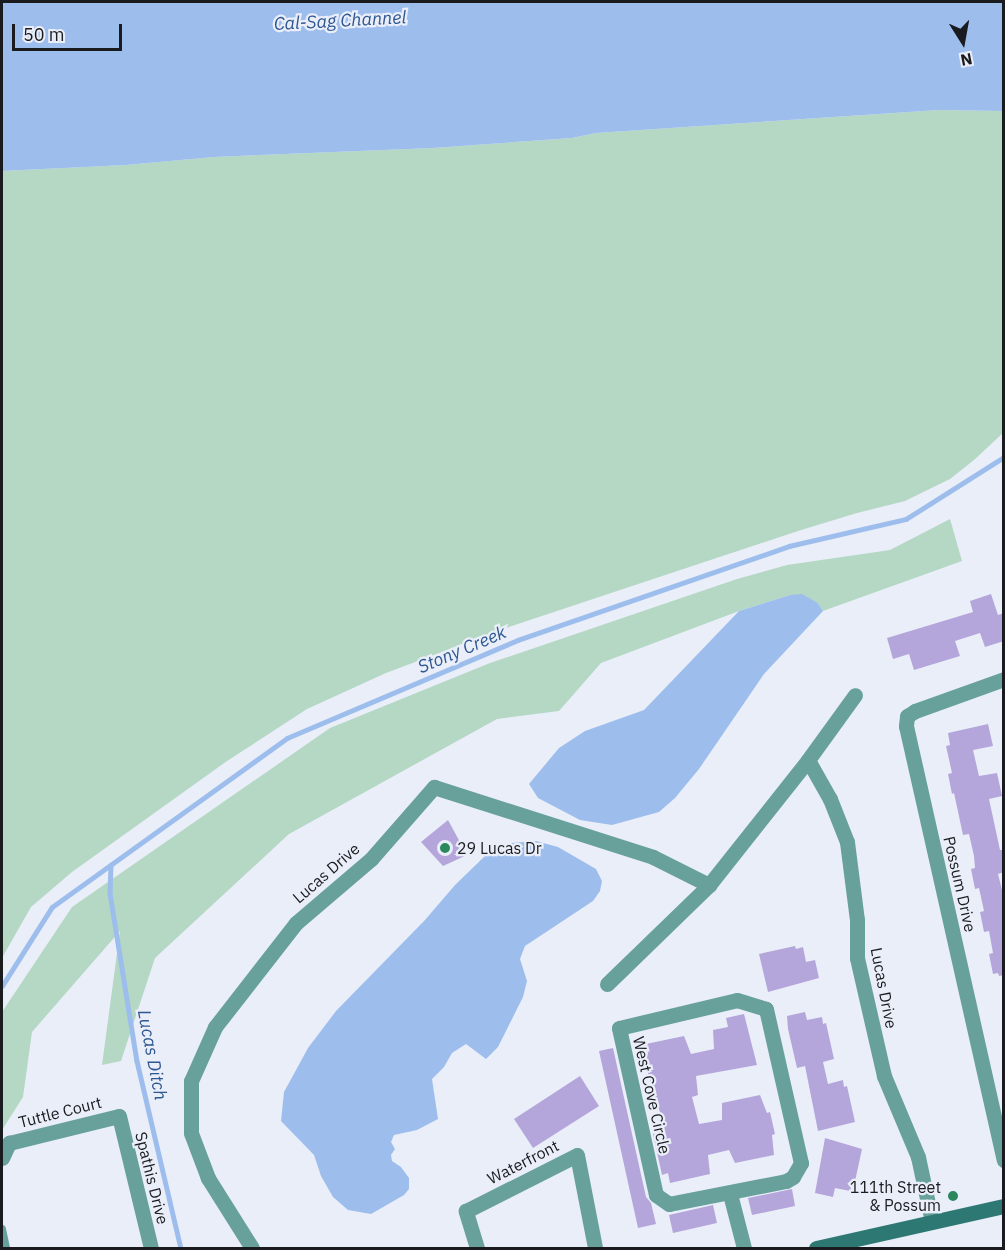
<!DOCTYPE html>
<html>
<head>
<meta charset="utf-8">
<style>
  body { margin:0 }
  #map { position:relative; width:1005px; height:1250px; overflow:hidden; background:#eaeef9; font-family:"IBM Plex Sans",sans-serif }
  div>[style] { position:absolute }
  .green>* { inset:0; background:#b4d8c4 }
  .water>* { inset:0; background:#9dbeed }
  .stream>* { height:4.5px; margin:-2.25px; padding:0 2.25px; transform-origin:2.25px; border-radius:2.25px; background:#9dbeed }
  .building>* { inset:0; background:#b4a6db }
  .lane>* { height:8px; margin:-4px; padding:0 4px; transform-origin:4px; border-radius:4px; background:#68a19c }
  .street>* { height:15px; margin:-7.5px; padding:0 7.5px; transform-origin:7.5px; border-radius:7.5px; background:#68a19c }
  .secondary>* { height:15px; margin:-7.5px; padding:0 7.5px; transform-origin:7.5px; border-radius:7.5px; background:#2d7872 }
  .dots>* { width:16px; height:16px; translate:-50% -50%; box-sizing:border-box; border:3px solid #eaeef9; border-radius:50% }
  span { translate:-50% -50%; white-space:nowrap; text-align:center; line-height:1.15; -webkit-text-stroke:4.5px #eaeef9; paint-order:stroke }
  .poi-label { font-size:16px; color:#1a1b1f }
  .left { translate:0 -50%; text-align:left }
  .right { translate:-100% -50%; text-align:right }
  .street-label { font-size:16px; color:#1a1b1f }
  .water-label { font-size:18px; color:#2f5892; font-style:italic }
  .frame { position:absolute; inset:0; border:3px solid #1a1b1f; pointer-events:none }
  .north { position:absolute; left:933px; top:12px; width:60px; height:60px; -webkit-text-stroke:4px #eaeef9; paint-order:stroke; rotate:169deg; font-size:16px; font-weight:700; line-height:24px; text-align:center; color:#1a1b1f }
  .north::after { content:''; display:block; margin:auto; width:21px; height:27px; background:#1a1b1f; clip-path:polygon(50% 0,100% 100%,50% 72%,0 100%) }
  .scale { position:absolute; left:12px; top:24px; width:110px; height:27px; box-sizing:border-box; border:3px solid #1a1b1f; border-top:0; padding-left:8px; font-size:18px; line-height:21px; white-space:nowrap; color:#1a1b1f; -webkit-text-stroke:4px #eaeef9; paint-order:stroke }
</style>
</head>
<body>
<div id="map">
  <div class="green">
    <i style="clip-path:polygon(939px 110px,1003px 111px,1003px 433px,974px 460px,950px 479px,905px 501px,857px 513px,798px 531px,500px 630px,386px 673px,307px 709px,227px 761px,72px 872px,31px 907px,2px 958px,2px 171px,126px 165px,214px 157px,433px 148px,572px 138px,596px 133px)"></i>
    <i style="clip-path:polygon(950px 519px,962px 561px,823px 611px,818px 603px,802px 595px,790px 595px,739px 611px,601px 663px,559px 711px,497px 719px,289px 834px,155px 958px,121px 1061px,102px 1065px,120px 931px,32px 1032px,23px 1097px,2px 1130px,2px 1012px,72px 907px,330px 728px,490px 663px,737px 579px,787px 565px,890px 550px)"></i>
  </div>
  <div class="water">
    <i style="clip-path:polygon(2px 2px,1003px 2px,1003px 111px,939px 110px,596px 133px,572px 138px,433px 148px,214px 157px,126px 165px,2px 171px)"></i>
    <i style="clip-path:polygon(802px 594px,818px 603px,823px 611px,764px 674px,699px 769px,675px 798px,659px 812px,612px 825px,580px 820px,538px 798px,529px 784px,559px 748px,585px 731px,644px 710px,739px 611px,790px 595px)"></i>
    <i style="clip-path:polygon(536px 841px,558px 847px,596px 869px,602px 881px,600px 891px,593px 901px,525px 946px,520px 959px,527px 981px,523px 997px,498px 1047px,486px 1059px,466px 1044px,452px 1053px,444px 1067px,432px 1079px,438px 1119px,417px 1130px,394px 1135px,391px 1142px,395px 1149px,391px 1155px,392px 1161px,401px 1167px,409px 1178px,409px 1189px,404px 1195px,371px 1214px,348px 1210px,333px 1197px,321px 1176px,314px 1155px,281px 1121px,284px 1092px,308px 1048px,336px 1011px,425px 920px,455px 885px,485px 856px,512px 843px)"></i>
  </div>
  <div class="stream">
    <i style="left:111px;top:865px;width:28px;rotate:92deg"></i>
    <i style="left:110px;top:893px;width:170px;rotate:80.9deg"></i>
    <i style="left:137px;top:1061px;width:192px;rotate:76.8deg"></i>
    <i style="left:2px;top:986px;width:93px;rotate:-57.7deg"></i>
    <i style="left:52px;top:907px;width:289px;rotate:-35.7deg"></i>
    <i style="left:287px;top:738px;width:251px;rotate:-23deg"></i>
    <i style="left:518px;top:640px;width:287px;rotate:-19.1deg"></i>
    <i style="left:789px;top:546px;width:120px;rotate:-13deg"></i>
    <i style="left:906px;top:519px;width:116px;rotate:-32.3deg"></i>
  </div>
  <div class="building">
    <i style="clip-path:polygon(991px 594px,998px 615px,1004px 613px,1004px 641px,985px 647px,980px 633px,955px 641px,960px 656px,914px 670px,909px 654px,893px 659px,887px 638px,973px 612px,970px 601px)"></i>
    <i style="clip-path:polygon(988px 724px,993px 746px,973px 750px,979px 776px,997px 773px,1002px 796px,989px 799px,1000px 850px,1004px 850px,1004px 872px,998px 874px,1004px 898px,1004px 975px,999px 976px,998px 973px,993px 974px,989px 954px,993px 953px,989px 931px,984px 932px,980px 912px,984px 911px,979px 888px,975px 889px,971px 869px,975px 868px,974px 856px,969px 834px,963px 835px,954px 793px,952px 794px,948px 774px,952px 773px,946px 746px,950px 745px,948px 733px)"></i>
    <i style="clip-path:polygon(448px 820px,467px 855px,443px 866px,421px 842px)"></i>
    <i style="clip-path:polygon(795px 946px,796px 949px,803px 947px,806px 962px,815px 960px,819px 978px,768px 992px,759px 954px)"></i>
    <i style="clip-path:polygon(805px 1012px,807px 1020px,822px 1017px,823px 1024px,826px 1023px,834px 1059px,823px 1062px,828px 1084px,843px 1080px,844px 1087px,847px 1086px,855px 1122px,818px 1131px,805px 1066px,797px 1068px,788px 1029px,787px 1016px)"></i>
    <i style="clip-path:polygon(744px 1014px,757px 1065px,696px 1076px,698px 1095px,692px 1097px,699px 1124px,722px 1120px,722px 1103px,760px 1095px,767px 1113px,770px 1112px,775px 1134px,772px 1135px,774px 1155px,735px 1163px,729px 1150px,708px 1155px,710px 1174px,670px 1183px,668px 1173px,662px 1175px,653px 1134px,660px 1133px,658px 1123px,663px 1122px,645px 1064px,645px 1055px,648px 1054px,646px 1044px,684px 1036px,691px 1054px,714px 1049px,713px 1030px,728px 1027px,726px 1018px)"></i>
    <i style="clip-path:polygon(613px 1048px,646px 1197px,651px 1203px,656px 1224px,638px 1228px,599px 1051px)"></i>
    <i style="clip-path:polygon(580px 1076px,599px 1106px,533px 1148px,514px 1119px)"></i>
    <i style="clip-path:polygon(825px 1138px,862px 1149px,854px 1186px,852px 1185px,850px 1191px,835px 1188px,833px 1197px,815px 1193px)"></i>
    <i style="clip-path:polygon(792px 1189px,795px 1206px,752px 1215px,748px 1198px)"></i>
    <i style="clip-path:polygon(713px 1205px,717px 1223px,673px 1233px,669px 1215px)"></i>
  </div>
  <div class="lane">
    <i style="left:2px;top:1229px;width:19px;rotate:78deg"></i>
  </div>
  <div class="street">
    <i style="left:1004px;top:679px;width:95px;rotate:160.2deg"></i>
    <i style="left:915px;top:711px;width:9px;rotate:148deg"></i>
    <i style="left:907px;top:716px;width:10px;rotate:96deg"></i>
    <i style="left:906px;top:726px;width:445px;rotate:77.3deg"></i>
    <i style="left:808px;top:760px;width:45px;rotate:60.6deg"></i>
    <i style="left:830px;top:799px;width:46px;rotate:68.4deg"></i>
    <i style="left:847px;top:842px;width:79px;rotate:82.7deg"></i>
    <i style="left:857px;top:920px;width:38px;rotate:90deg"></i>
    <i style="left:857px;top:958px;width:121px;rotate:77.1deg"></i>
    <i style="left:884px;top:1076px;width:88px;rotate:67.2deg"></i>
    <i style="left:918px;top:1157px;width:66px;rotate:77.8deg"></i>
    <i style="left:607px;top:984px;width:142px;rotate:-44.1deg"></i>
    <i style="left:709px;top:885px;width:159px;rotate:-51.6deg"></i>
    <i style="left:808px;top:760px;width:80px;rotate:-54.1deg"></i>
    <i style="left:737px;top:1000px;width:30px;rotate:17deg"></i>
    <i style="left:766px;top:1009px;width:158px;rotate:77.2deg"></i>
    <i style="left:801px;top:1163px;width:16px;rotate:120deg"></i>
    <i style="left:793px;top:1177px;width:8px;rotate:150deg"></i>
    <i style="left:786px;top:1181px;width:119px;rotate:168.9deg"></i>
    <i style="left:669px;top:1204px;width:16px;rotate:-145deg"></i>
    <i style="left:656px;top:1195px;width:171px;rotate:-102.5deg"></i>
    <i style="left:619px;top:1028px;width:121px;rotate:-13.3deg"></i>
    <i style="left:2px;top:1158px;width:17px;rotate:-65deg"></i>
    <i style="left:9px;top:1143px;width:113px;rotate:-13.8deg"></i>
    <i style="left:119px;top:1116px;width:136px;rotate:76.4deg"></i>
    <i style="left:730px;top:1194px;width:56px;rotate:75.5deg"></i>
    <i style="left:252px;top:1248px;width:83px;rotate:-122.2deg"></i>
    <i style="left:208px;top:1178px;width:48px;rotate:-110.7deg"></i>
    <i style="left:191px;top:1133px;width:52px;rotate:-90deg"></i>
    <i style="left:191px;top:1081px;width:59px;rotate:-66deg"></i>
    <i style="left:215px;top:1027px;width:132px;rotate:-52.1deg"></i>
    <i style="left:296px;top:923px;width:99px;rotate:-40.5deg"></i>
    <i style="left:371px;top:859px;width:96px;rotate:-48.8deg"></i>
    <i style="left:434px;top:787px;width:230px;rotate:17.7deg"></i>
    <i style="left:653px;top:857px;width:63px;rotate:26.6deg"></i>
    <i style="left:477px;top:1248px;width:39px;rotate:-107deg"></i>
    <i style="left:466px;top:1211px;width:124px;rotate:-26.8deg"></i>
    <i style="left:577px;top:1155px;width:95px;rotate:79deg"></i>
  </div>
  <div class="secondary">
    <i style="left:816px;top:1248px;width:193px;rotate:-12.6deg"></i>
  </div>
  <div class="dots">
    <i style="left:445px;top:848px;background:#2b875e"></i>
    <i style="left:953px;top:1196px;background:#2b875e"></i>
  </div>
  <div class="poi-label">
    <span class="left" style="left:457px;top:848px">29 Lucas Dr</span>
    <span class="right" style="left:941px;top:1196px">111th Street<br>&amp; Possum</span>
  </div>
  <div class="street-label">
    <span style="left:326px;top:873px;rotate:-41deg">Lucas Drive</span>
    <span style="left:960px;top:884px;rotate:77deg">Possum Drive</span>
    <span style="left:884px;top:988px;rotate:79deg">Lucas Drive</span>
    <span style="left:652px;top:1095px;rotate:77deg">West Cove Circle</span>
    <span style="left:60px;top:1112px;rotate:-14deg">Tuttle Court</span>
    <span style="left:523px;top:1162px;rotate:-27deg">Waterfront</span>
    <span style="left:152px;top:1178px;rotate:76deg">Spathis Drive</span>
  </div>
  <div class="water-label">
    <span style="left:340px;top:21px;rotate:-3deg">Cal-Sag Channel</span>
    <span style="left:462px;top:650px;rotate:-23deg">Stony Creek</span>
    <span style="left:152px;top:1055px;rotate:79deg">Lucas Ditch</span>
  </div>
  <div class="frame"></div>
  <div class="north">N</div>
  <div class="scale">50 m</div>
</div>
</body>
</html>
